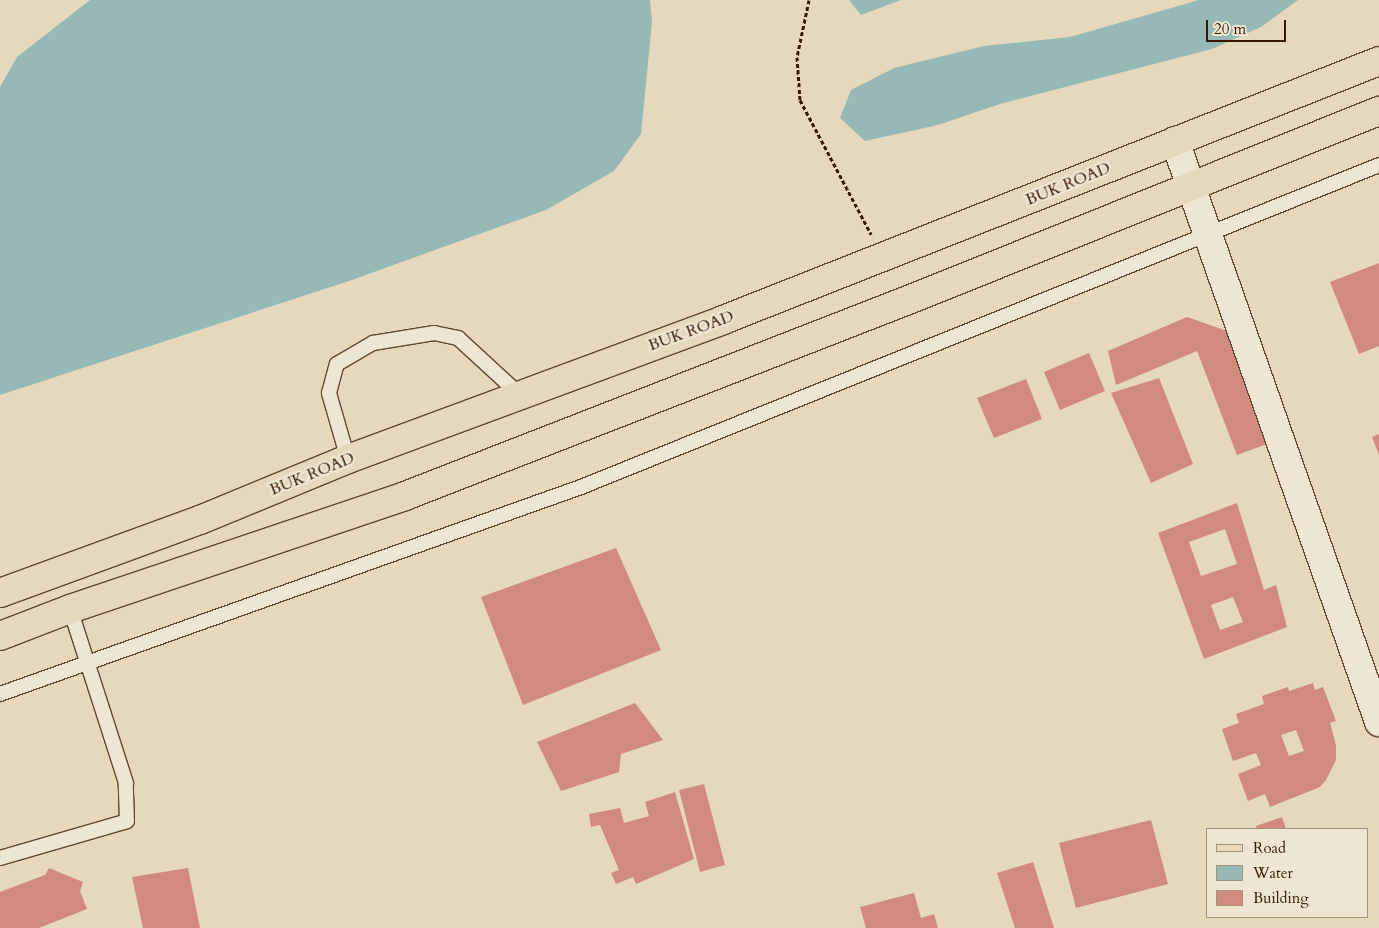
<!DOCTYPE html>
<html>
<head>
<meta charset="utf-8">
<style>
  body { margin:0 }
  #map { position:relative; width:1379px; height:928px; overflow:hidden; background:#e5d8bc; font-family:Cardo,serif }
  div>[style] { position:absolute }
  .water>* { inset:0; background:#97b9b6 }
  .building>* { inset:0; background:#d08a7e }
  .path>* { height:3px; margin-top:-1.5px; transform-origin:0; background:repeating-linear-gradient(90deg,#351702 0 4px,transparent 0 6.5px) }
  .roads { filter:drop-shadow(1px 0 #614730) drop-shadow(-1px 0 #614730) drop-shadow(0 1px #614730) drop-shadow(0 -1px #614730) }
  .service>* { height:14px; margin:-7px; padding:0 7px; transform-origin:7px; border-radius:7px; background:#eee6d3 }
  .minor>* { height:28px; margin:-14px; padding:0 14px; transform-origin:14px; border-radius:14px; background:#eee6d3 }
  .primary>* { height:28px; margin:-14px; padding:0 14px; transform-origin:14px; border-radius:14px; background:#e5d8bc }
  span { translate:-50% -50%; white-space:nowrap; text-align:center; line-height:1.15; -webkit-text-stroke:4.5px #eee6d3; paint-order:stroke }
  .street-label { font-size:16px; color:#351702 }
  .legend { position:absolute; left:1206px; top:828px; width:162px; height:90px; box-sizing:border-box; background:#eee6d3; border:1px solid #a4937f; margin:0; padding:6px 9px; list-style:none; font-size:15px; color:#351702 }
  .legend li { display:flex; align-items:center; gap:10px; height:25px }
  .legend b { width:25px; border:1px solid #a4937f }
  .scale { position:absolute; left:1206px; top:20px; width:80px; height:22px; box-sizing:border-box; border:2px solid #351702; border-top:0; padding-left:6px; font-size:15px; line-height:18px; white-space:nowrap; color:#351702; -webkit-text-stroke:4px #eee6d3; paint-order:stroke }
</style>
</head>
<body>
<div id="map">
  <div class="water">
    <i style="clip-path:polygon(90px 0,650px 0,652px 22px,641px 134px,614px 171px,546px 210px,349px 281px,0 395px,0 87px,17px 57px)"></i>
    <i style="clip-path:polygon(849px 0,901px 0,861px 15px)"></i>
    <i style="clip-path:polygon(1199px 0,1298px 0,1261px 27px,1212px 49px,1000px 104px,938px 125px,865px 141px,840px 118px,851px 90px,894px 68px,984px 46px,1070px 37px)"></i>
  </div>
  <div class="building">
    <i style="clip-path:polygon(1379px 263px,1379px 346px,1359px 354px,1330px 282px)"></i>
    <i style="clip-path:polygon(1187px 317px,1227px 331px,1267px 444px,1237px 455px,1197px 351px,1116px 385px,1108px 351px)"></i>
    <i style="clip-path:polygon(1089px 353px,1105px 391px,1060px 410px,1044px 372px)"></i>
    <i style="clip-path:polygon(1159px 378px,1193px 464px,1151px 483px,1111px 393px)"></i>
    <i style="clip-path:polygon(1026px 379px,1042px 419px,994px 438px,977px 398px)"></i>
    <i style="clip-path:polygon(1379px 434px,1379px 455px,1372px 437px)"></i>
    <i style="clip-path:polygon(evenodd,1237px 503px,1264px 590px,1276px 585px,1287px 627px,1204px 659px,1158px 533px,1237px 503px,1225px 529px,1237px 564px,1201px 576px,1189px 542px,1225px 529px,1237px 503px,1233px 597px,1243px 622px,1220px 630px,1211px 605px,1233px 597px)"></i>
    <i style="clip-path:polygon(616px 548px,661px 650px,523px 705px,481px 597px)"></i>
    <i style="clip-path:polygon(evenodd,1313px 683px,1315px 690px,1323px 687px,1336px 721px,1330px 723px,1336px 745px,1336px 760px,1326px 780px,1320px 787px,1270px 807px,1265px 794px,1248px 801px,1238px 774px,1261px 765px,1256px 753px,1233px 761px,1222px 729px,1239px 723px,1236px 714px,1264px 704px,1262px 696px,1288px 687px,1289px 691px,1313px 683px,1296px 730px,1304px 751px,1289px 756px,1281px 735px,1296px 730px)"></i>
    <i style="clip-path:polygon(635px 703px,663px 740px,621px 754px,619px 772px,561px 791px,537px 742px)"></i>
    <i style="clip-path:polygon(704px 784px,725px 865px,700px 872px,679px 790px)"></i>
    <i style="clip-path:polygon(675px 792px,694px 859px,636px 884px,633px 877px,616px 884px,611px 873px,619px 870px,600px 825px,591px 827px,589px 814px,620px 808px,624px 823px,649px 816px,645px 802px)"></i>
    <i style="clip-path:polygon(1282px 817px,1286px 829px,1257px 829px,1256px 826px)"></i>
    <i style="clip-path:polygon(1151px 820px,1168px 884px,1076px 908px,1059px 843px)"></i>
    <i style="clip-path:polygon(1033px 862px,1054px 928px,1015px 928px,997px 873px)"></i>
    <i style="clip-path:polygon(49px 868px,83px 882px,80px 891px,87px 909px,39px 928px,0 928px,0 892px,45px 875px)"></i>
    <i style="clip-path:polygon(188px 868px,200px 928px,143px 928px,132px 877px)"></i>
    <i style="clip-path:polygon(914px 893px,921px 918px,934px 914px,938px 928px,866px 928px,860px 907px)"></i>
  </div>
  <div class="path">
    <i style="left:809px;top:0;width:58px;rotate:101.9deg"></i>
    <i style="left:797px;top:57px;width:43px;rotate:86deg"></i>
    <i style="left:800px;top:100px;width:152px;rotate:62.1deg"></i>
  </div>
  <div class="roads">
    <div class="service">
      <i style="left:348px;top:459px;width:69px;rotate:-106.1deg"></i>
      <i style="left:329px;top:393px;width:30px;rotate:-75deg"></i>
      <i style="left:337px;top:364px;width:42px;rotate:-30.3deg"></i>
      <i style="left:373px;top:343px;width:62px;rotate:-9.3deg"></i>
      <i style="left:434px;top:333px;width:25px;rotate:12deg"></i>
      <i style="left:458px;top:338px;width:83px;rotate:42.6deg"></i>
      <i style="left:0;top:694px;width:617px;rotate:-19.61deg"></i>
      <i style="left:581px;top:487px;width:861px;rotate:-21.97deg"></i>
      <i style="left:0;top:858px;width:132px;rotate:-16.2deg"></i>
      <i style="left:127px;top:821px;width:38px;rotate:-92deg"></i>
      <i style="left:126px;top:783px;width:183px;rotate:-107.8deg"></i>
    </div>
    <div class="minor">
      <i style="left:1175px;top:141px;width:616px;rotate:70.65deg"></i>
    </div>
    <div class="primary">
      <i style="left:0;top:593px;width:213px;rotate:-20.1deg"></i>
      <i style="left:200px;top:520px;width:160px;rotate:-22.4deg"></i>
      <i style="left:348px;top:459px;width:400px;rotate:-20.3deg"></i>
      <i style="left:723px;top:320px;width:705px;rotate:-21.54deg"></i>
      <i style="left:0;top:636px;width:75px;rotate:-21.1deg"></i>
      <i style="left:70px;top:609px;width:354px;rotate:-18.6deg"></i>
      <i style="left:405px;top:496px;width:548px;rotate:-21.28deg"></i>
      <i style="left:916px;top:297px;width:499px;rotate:-21.9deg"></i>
    </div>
  </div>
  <div class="street-label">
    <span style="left:1068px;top:184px;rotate:-22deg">BUK ROAD</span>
    <span style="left:691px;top:331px;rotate:-20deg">BUK ROAD</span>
    <span style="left:312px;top:474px;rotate:-22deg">BUK ROAD</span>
  </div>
  <ul class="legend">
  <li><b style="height:6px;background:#e5d8bc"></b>Road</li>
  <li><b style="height:14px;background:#97b9b6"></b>Water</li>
  <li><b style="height:14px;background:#d08a7e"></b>Building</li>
  </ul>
  <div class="scale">20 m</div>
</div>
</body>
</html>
